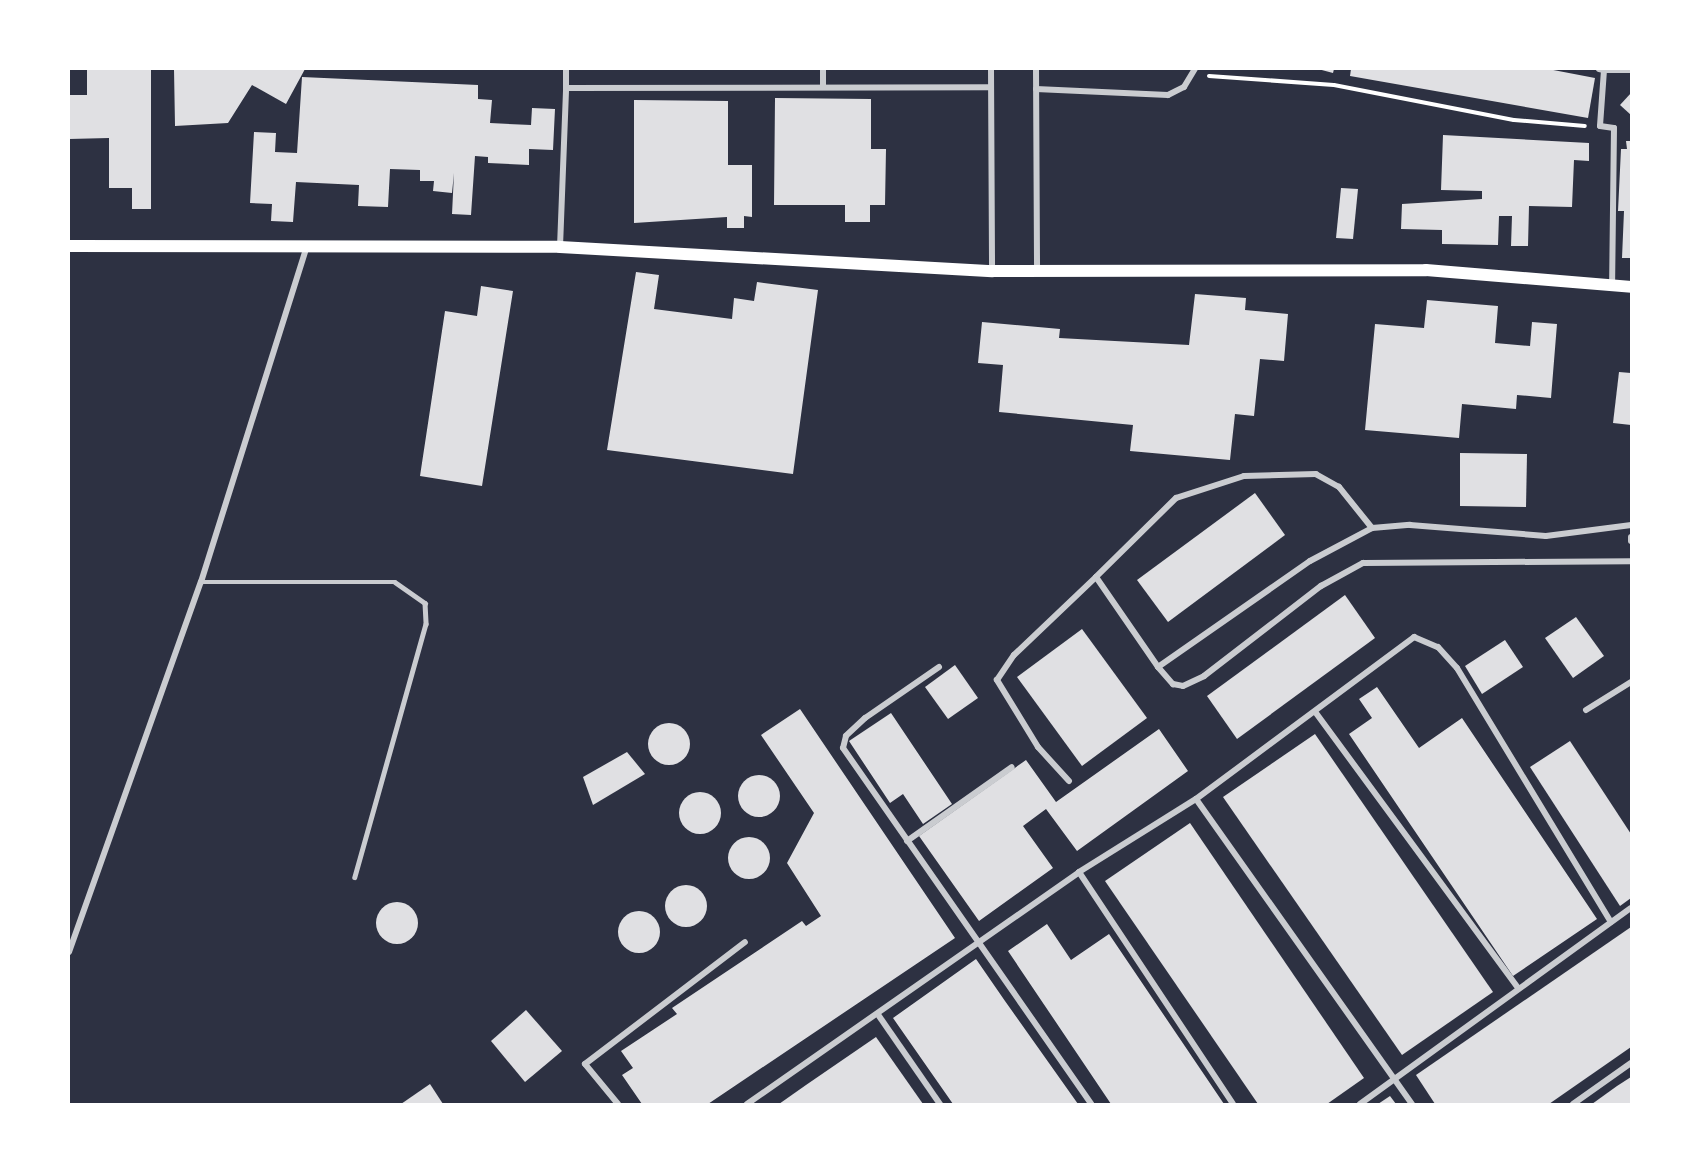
<!DOCTYPE html>
<html>
<head>
<meta charset="utf-8">
<style>
  body { margin:0 }
  #map { position:relative; width:1700px; height:1173px; overflow:hidden; background:#2d3142; font-family:"IBM Plex Serif",serif }
  div>[style] { position:absolute }
  .building>* { inset:0; background:#e0e0e3 }
  .round { border-radius:50% }
  .path>* { height:4px; margin:-2px; padding:0 2px; transform-origin:2px; border-radius:2px; background:#fff }
  .service>* { height:4.5px; margin:-2.25px; padding:0 2.25px; transform-origin:2.25px; border-radius:2.25px; background:#caccd0 }
  .minor>* { height:6px; margin:-3px; padding:0 3px; transform-origin:3px; border-radius:3px; background:#caccd0 }
  .secondary>* { height:12px; margin:-6px; padding:0 6px; transform-origin:6px; border-radius:6px; background:#fff }
  span { translate:-50% -50%; white-space:nowrap; text-align:center; line-height:1.15; -webkit-text-stroke:6px #fff; paint-order:stroke }
  .frame { position:absolute; inset:0; border:70px solid #fff; pointer-events:none }
</style>
</head>
<body>
<div id="map">
  <div class="building">
    <i style="clip-path:polygon(151px 69px,151px 209px,132px 209px,132px 188px,109px 188px,109px 138px,69px 139px,69px 95px,87px 95px,87px 70px)"></i>
    <i style="clip-path:polygon(174px 69px,305px 69px,286px 104px,252px 85px,228px 123px,175px 126px)"></i>
    <i style="clip-path:polygon(1318px 69px,1334px 69px,1333px 73px)"></i>
    <i style="clip-path:polygon(1351px 69px,1548px 69px,1595px 78px,1588px 118px,1350px 76px)"></i>
    <i style="clip-path:polygon(302px 77px,478px 85px,478px 99px,492px 100px,490px 123px,531px 125px,532px 108px,555px 109px,553px 150px,529px 149px,529px 165px,488px 163px,488px 157px,475px 156px,471px 215px,452px 214px,454px 173px,452px 193px,433px 191px,434px 181px,420px 181px,420px 170px,390px 169px,388px 207px,358px 206px,359px 185px,296px 182px,293px 222px,271px 221px,272px 204px,250px 203px,254px 132px,276px 133px,275px 152px,297px 153px)"></i>
    <i style="clip-path:polygon(1631px 93px,1631px 115px,1620px 105px)"></i>
    <i style="clip-path:polygon(775px 98px,871px 99px,871px 149px,886px 149px,885px 205px,870px 205px,870px 222px,845px 222px,845px 205px,774px 205px)"></i>
    <i style="clip-path:polygon(634px 100px,728px 101px,728px 165px,752px 165px,752px 217px,744px 216px,744px 228px,727px 228px,727px 217px,634px 223px)"></i>
    <i style="clip-path:polygon(1443px 135px,1589px 143px,1589px 161px,1574px 160px,1572px 207px,1529px 206px,1528px 246px,1511px 246px,1512px 216px,1499px 216px,1498px 245px,1442px 244px,1442px 230px,1401px 229px,1402px 204px,1482px 199px,1482px 191px,1441px 190px)"></i>
    <i style="clip-path:polygon(1626px 141px,1631px 141px,1631px 258px,1622px 258px,1624px 211px,1618px 211px,1621px 149px,1627px 149px)"></i>
    <i style="clip-path:polygon(1341px 188px,1358px 189px,1353px 239px,1336px 238px)"></i>
    <i style="clip-path:polygon(636px 272px,659px 275px,654px 309px,732px 319px,734px 298px,754px 301px,757px 282px,818px 290px,793px 474px,607px 450px)"></i>
    <i style="clip-path:polygon(481px 286px,513px 291px,482px 486px,420px 476px,445px 311px,477px 316px)"></i>
    <i style="clip-path:polygon(1195px 294px,1246px 298px,1245px 310px,1288px 314px,1284px 361px,1260px 359px,1254px 416px,1235px 414px,1230px 460px,1130px 451px,1133px 425px,999px 412px,1003px 365px,978px 363px,982px 322px,1060px 329px,1059px 338px,1189px 345px)"></i>
    <i style="clip-path:polygon(1427px 300px,1498px 306px,1495px 343px,1530px 346px,1532px 322px,1557px 324px,1551px 398px,1517px 395px,1516px 409px,1462px 404px,1459px 438px,1365px 430px,1375px 324px,1424px 328px)"></i>
    <i style="clip-path:polygon(1619px 372px,1631px 373px,1631px 425px,1613px 423px)"></i>
    <i style="clip-path:polygon(1460px 453px,1527px 454px,1526px 507px,1460px 506px)"></i>
    <i style="clip-path:polygon(1255px 493px,1285px 535px,1168px 622px,1137px 580px)"></i>
    <i style="clip-path:polygon(1345px 595px,1375px 638px,1237px 739px,1207px 696px)"></i>
    <i style="clip-path:polygon(1576px 617px,1604px 656px,1573px 678px,1545px 638px)"></i>
    <i style="clip-path:polygon(1082px 629px,1147px 718px,1082px 766px,1017px 677px)"></i>
    <i style="clip-path:polygon(1505px 640px,1523px 667px,1482px 694px,1465px 666px)"></i>
    <i style="clip-path:polygon(955px 665px,978px 698px,948px 719px,925px 687px)"></i>
    <i style="clip-path:polygon(1377px 687px,1419px 748px,1462px 718px,1597px 919px,1513px 976px,1349px 734px,1372px 718px,1359px 699px)"></i>
    <i style="clip-path:polygon(800px 709px,955px 938px,708px 1104px,642px 1104px,622px 1075px,633px 1068px,621px 1051px,677px 1014px,672px 1008px,802px 921px,806px 926px,821px 916px,787px 863px,814px 813px,761px 735px)"></i>
    <i style="clip-path:polygon(891px 713px,952px 804px,923px 824px,903px 794px,890px 803px,849px 741px)"></i>
    <i class="round" style="left:648px;top:723px;width:42px;height:42px"></i>
    <i style="clip-path:polygon(1159px 729px,1188px 771px,1077px 851px,1046px 809px,1023px 826px,1053px 868px,979px 921px,919px 836px,1026px 760px,1056px 802px)"></i>
    <i style="clip-path:polygon(1315px 734px,1493px 992px,1402px 1055px,1223px 797px)"></i>
    <i style="clip-path:polygon(1570px 741px,1631px 834px,1631px 898px,1620px 906px,1530px 767px)"></i>
    <i style="clip-path:polygon(627px 752px,645px 774px,593px 805px,583px 777px)"></i>
    <i class="round" style="left:738px;top:775px;width:42px;height:42px"></i>
    <i class="round" style="left:679px;top:792px;width:42px;height:42px"></i>
    <i style="clip-path:polygon(1190px 823px,1364px 1078px,1327px 1104px,1258px 1104px,1105px 881px)"></i>
    <i class="round" style="left:728px;top:837px;width:42px;height:42px"></i>
    <i class="round" style="left:665px;top:885px;width:42px;height:42px"></i>
    <i class="round" style="left:376px;top:902px;width:42px;height:42px"></i>
    <i class="round" style="left:618px;top:911px;width:42px;height:42px"></i>
    <i style="clip-path:polygon(1047px 924px,1071px 960px,1109px 934px,1224px 1104px,1111px 1104px,1008px 951px)"></i>
    <i style="clip-path:polygon(1631px 927px,1631px 1047px,1549px 1104px,1435px 1104px,1416px 1075px)"></i>
    <i style="clip-path:polygon(976px 959px,1005px 1001px,1078px 1104px,953px 1104px,893px 1018px)"></i>
    <i style="clip-path:polygon(526px 1010px,562px 1051px,525px 1082px,491px 1041px)"></i>
    <i style="clip-path:polygon(876px 1037px,923px 1104px,779px 1104px,806px 1085px)"></i>
    <i style="clip-path:polygon(1631px 1077px,1631px 1104px,1592px 1104px,1617px 1086px)"></i>
    <i style="clip-path:polygon(430px 1084px,443px 1104px,401px 1104px)"></i>
    <i style="clip-path:polygon(1390px 1096px,1396px 1104px,1378px 1104px)"></i>
  </div>
  <div class="path">
    <i style="left:1209px;top:76px;width:125px;rotate:4.1deg"></i>
    <i style="left:1334px;top:85px;width:183px;rotate:11deg"></i>
    <i style="left:1514px;top:120px;width:71px;rotate:4.8deg"></i>
  </div>
  <div class="service">
    <i style="left:201px;top:582px;width:194px"></i>
    <i style="left:395px;top:582px;width:37px;rotate:35deg"></i>
    <i style="left:425px;top:603px;width:21px;rotate:87deg"></i>
    <i style="left:426px;top:624px;width:263px;rotate:105.7deg"></i>
  </div>
  <div class="minor">
    <i style="left:566px;top:69px;width:19px;rotate:90deg"></i>
    <i style="left:566px;top:88px;width:425px;rotate:-0.1deg"></i>
    <i style="left:823px;top:69px;width:18px;rotate:90deg"></i>
    <i style="left:991px;top:69px;width:202px;rotate:89.7deg"></i>
    <i style="left:1036px;top:69px;width:200px;rotate:89.7deg"></i>
    <i style="left:1599px;top:69px;width:5px;rotate:11deg"></i>
    <i style="left:1604px;top:70px;width:56px;rotate:94.1deg"></i>
    <i style="left:1600px;top:126px;width:14px;rotate:8deg"></i>
    <i style="left:1614px;top:128px;width:157px;rotate:90.7deg"></i>
    <i style="left:1604px;top:70px;width:27px"></i>
    <i style="left:1036px;top:89px;width:132px;rotate:2.6deg"></i>
    <i style="left:1168px;top:95px;width:18px;rotate:-27deg"></i>
    <i style="left:1184px;top:87px;width:21px;rotate:-59deg"></i>
    <i style="left:560px;top:247px;width:159px;rotate:-87.8deg"></i>
    <i style="left:1372px;top:528px;width:53px;rotate:-128.8deg"></i>
    <i style="left:1339px;top:487px;width:26px;rotate:-151deg"></i>
    <i style="left:1316px;top:474px;width:72px;rotate:178.4deg"></i>
    <i style="left:1244px;top:476px;width:71px;rotate:162.1deg"></i>
    <i style="left:1176px;top:498px;width:112px;rotate:135.4deg"></i>
    <i style="left:1096px;top:577px;width:109px;rotate:55.4deg"></i>
    <i style="left:1158px;top:667px;width:23px;rotate:49deg"></i>
    <i style="left:1173px;top:684px;width:10px;rotate:11deg"></i>
    <i style="left:1183px;top:686px;width:23px;rotate:-25deg"></i>
    <i style="left:1204px;top:676px;width:148px;rotate:-37.6deg"></i>
    <i style="left:1321px;top:586px;width:48px;rotate:-28.7deg"></i>
    <i style="left:1363px;top:563px;width:268px;rotate:-0.4deg"></i>
    <i style="left:1631px;top:537px;width:4px;rotate:90deg"></i>
    <i style="left:939px;top:667px;width:90px;rotate:145.4deg"></i>
    <i style="left:865px;top:718px;width:26px;rotate:137deg"></i>
    <i style="left:846px;top:736px;width:12px;rotate:104deg"></i>
    <i style="left:843px;top:748px;width:434px;rotate:55.1deg"></i>
    <i style="left:1158px;top:667px;width:185px;rotate:-34.9deg"></i>
    <i style="left:1310px;top:561px;width:70px;rotate:-28deg"></i>
    <i style="left:1372px;top:528px;width:38px;rotate:-5deg"></i>
    <i style="left:1410px;top:525px;width:136px;rotate:4.6deg"></i>
    <i style="left:1546px;top:536px;width:86px;rotate:-7.4deg"></i>
    <i style="left:1586px;top:710px;width:53px;rotate:-31.9deg"></i>
    <i style="left:1316px;top:713px;width:341px;rotate:53.7deg"></i>
    <i style="left:1069px;top:781px;width:46px;rotate:-132.4deg"></i>
    <i style="left:1038px;top:747px;width:79px;rotate:-121.5deg"></i>
    <i style="left:997px;top:680px;width:30px;rotate:-56deg"></i>
    <i style="left:1014px;top:655px;width:113px;rotate:-43.6deg"></i>
    <i style="left:1196px;top:799px;width:374px;rotate:54.7deg"></i>
    <i style="left:907px;top:841px;width:128px;rotate:-35.2deg"></i>
    <i style="left:1079px;top:872px;width:278px;rotate:56.4deg"></i>
    <i style="left:69px;top:952px;width:393px;rotate:-70.4deg"></i>
    <i style="left:201px;top:582px;width:350px;rotate:-72.5deg"></i>
    <i style="left:879px;top:1016px;width:107px;rotate:55.3deg"></i>
    <i style="left:618px;top:1104px;width:52px;rotate:-129.5deg"></i>
    <i style="left:585px;top:1064px;width:201px;rotate:-37.3deg"></i>
    <i style="left:747px;top:1104px;width:405px;rotate:-34.9deg"></i>
    <i style="left:1079px;top:872px;width:138px;rotate:-32deg"></i>
    <i style="left:1196px;top:799px;width:272px;rotate:-36.6deg"></i>
    <i style="left:1414px;top:637px;width:26px;rotate:23deg"></i>
    <i style="left:1438px;top:647px;width:28px;rotate:48deg"></i>
    <i style="left:1457px;top:668px;width:297px;rotate:58.8deg"></i>
    <i style="left:1360px;top:1104px;width:334px;rotate:-35.9deg"></i>
    <i style="left:1573px;top:1104px;width:71px;rotate:-35.3deg"></i>
  </div>
  <div class="secondary">
    <i style="left:69px;top:246px;width:491px;rotate:0.1deg"></i>
    <i style="left:560px;top:247px;width:433px;rotate:3.2deg"></i>
    <i style="left:992px;top:271px;width:434px;rotate:-0.1deg"></i>
    <i style="left:1426px;top:270px;width:206px;rotate:4.7deg"></i>
  </div>
  <div class="frame"></div>
</div>
</body>
</html>
